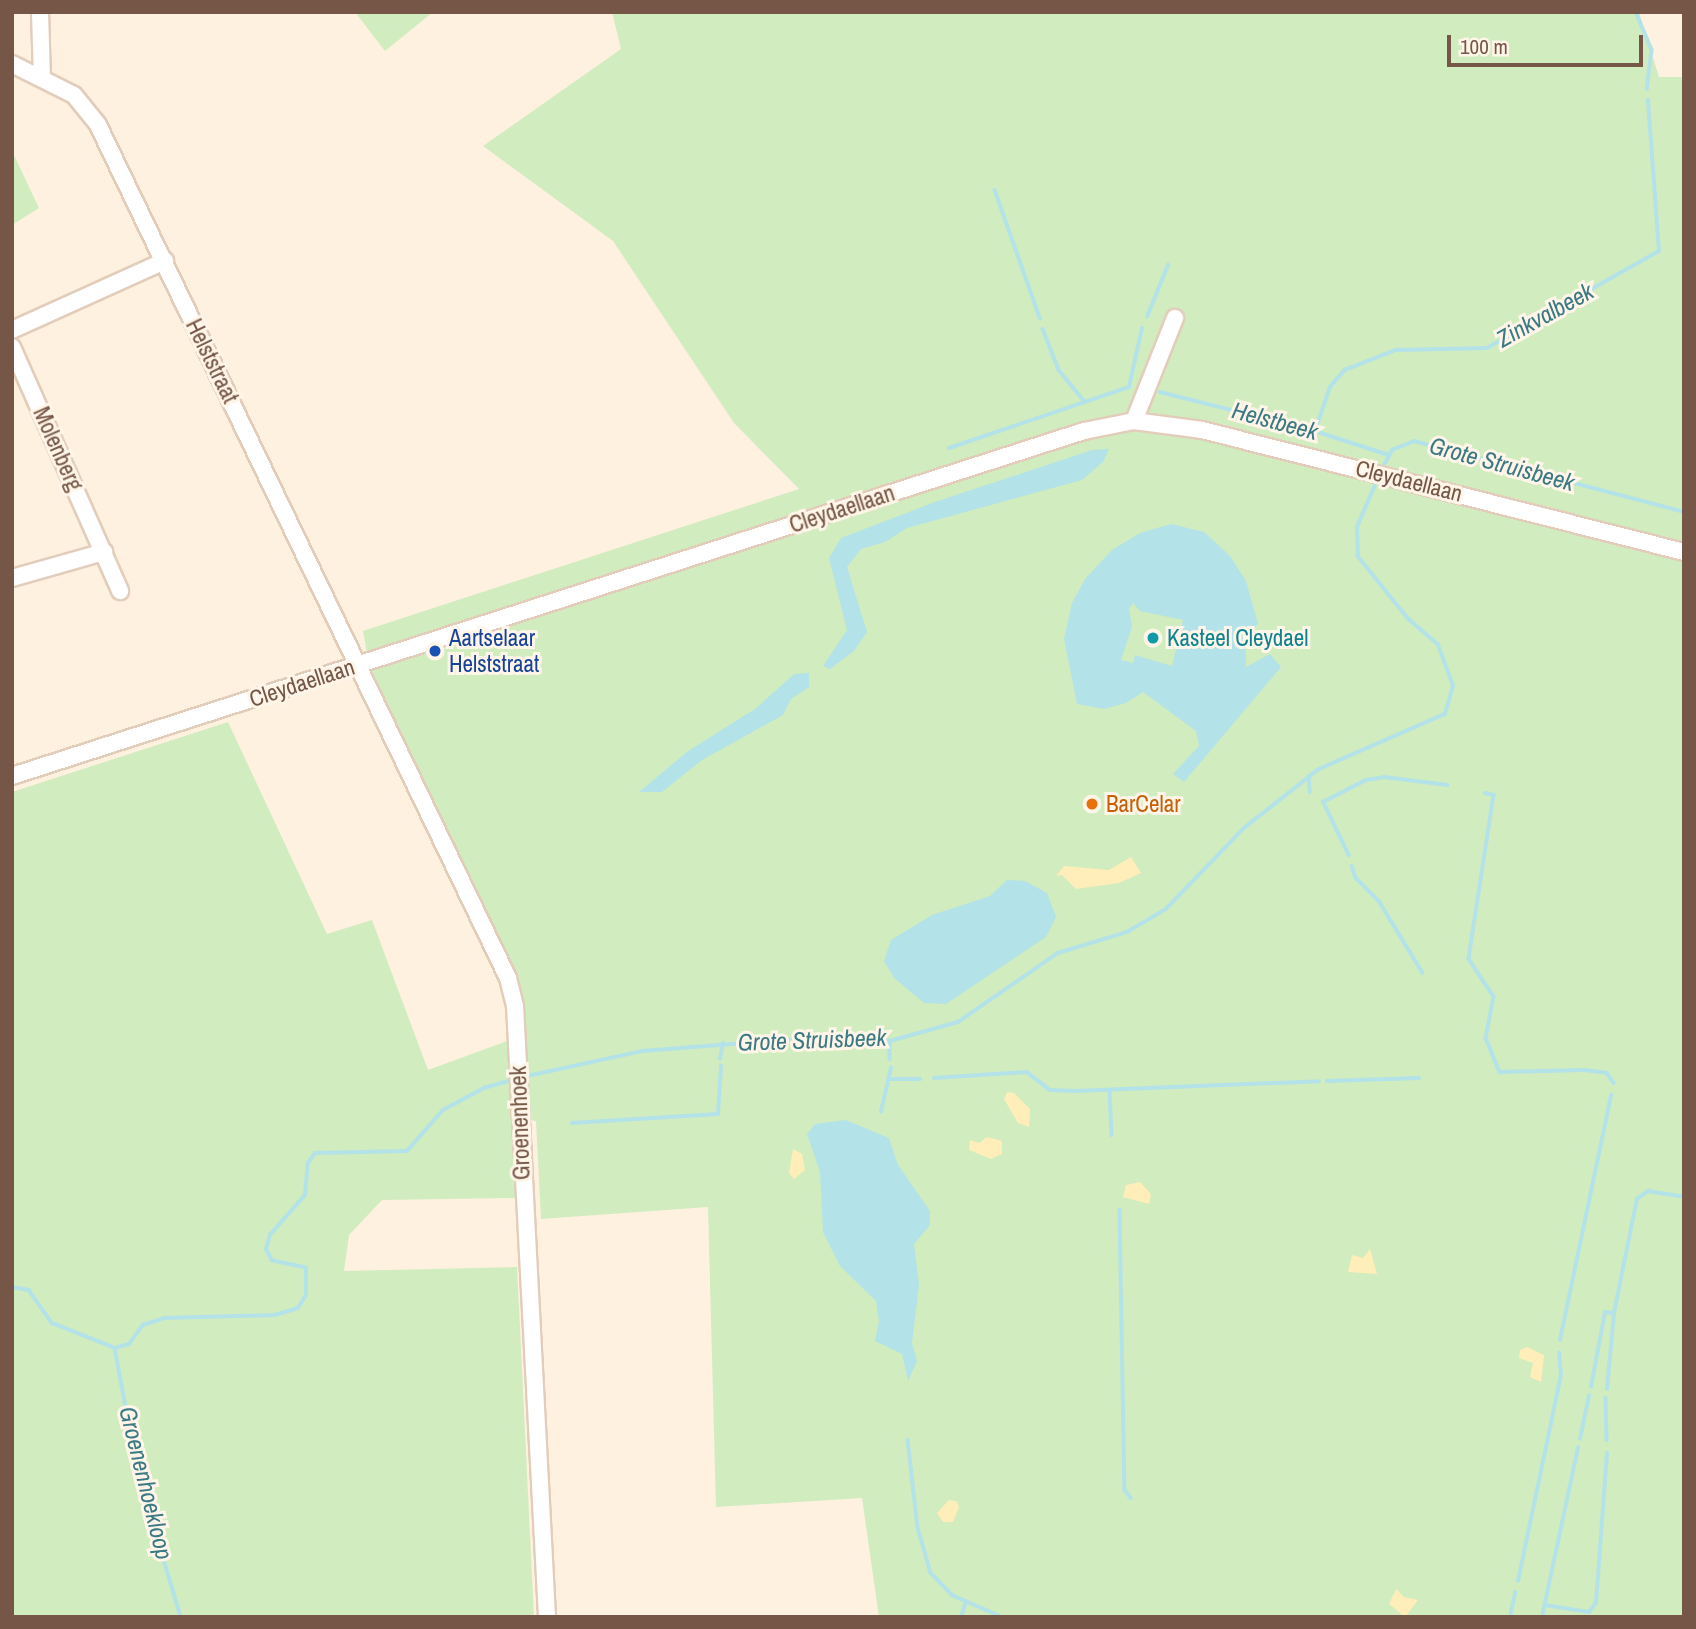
<!DOCTYPE html>
<html>
<head>
<meta charset="utf-8">
<style>
  body { margin:0 }
  #map { position:relative; width:1696px; height:1629px; overflow:hidden; background:#fef1e0; font-family:"Archivo Narrow",sans-serif }
  div>[style] { position:absolute }
  .green>* { inset:0; background:#d1ecbe }
  .sand>* { inset:0; background:#ffeeb9 }
  .water>* { inset:0; background:#b3e2e8 }
  .stream>* { height:3.5px; margin:-1.75px; padding:0 1.75px; transform-origin:1.75px; border-radius:1.75px; background:#b3e2e8 }
  .roads { filter:drop-shadow(2px 0 #e2cdbb) drop-shadow(-2px 0 #e2cdbb) drop-shadow(0 2px #e2cdbb) drop-shadow(0 -2px #e2cdbb) }
  .minor>* { height:16px; margin:-8px; padding:0 8px; transform-origin:8px; border-radius:8px; background:#fff }
  .dots>* { width:19px; height:19px; translate:-50% -50%; box-sizing:border-box; border:4px solid #fff5e8; border-radius:50% }
  span { translate:-50% -50%; white-space:nowrap; text-align:center; line-height:1.15; -webkit-text-stroke:6px #fff5e8; paint-order:stroke }
  .street-label { font-size:23px; color:#765646 }
  .transit-label { font-size:23px; color:#164399 }
  .left { translate:0 -50%; text-align:left }
  .culture-label { font-size:23px; color:#0d838f }
  .food-label { font-size:23px; color:#c56008 }
  .water-label { font-size:24px; color:#3b7a84; font-style:italic }
  .frame { position:absolute; inset:0; border:14px solid #765646; pointer-events:none }
  .scale { position:absolute; left:1447px; top:35px; width:196px; height:32px; box-sizing:border-box; border:4px solid #765646; border-top:0; padding-left:9px; font-size:21px; line-height:24px; white-space:nowrap; color:#765646; -webkit-text-stroke:5px #fff5e8; paint-order:stroke }
</style>
</head>
<body>
<div id="map">
  <div class="green">
    <i style="clip-path:polygon(355px 12px,433px 12px,385px 51px)"></i>
    <i style="clip-path:polygon(612px 12px,1639px 12px,1659px 77px,1684px 77px,1684px 1617px,879px 1617px,862px 1498px,716px 1507px,708px 1207px,541px 1219px,536px 1121px,528px 1120px,528px 1069px,514px 976px,374px 693px,363px 631px,799px 489px,734px 423px,613px 241px,483px 146px,621px 49px)"></i>
    <i style="clip-path:polygon(12px 151px,39px 208px,12px 225px)"></i>
    <i style="clip-path:polygon(228px 722px,327px 934px,372px 920px,428px 1070px,510px 1040px,516px 1198px,382px 1200px,349px 1235px,344px 1271px,517px 1267px,534px 1617px,12px 1617px,12px 792px)"></i>
  </div>
  <div class="sand">
    <i style="clip-path:polygon(1131px 857px,1141px 873px,1119px 883px,1076px 889px,1062px 875px,1056px 876px,1064px 866px,1109px 870px)"></i>
    <i style="clip-path:polygon(1007px 1092px,1014px 1093px,1030px 1109px,1029px 1127px,1018px 1123px,1004px 1099px)"></i>
    <i style="clip-path:polygon(987px 1137px,1002px 1141px,1002px 1154px,991px 1159px,969px 1150px,970px 1140px,979px 1143px)"></i>
    <i style="clip-path:polygon(793px 1149px,802px 1154px,805px 1170px,794px 1179px,789px 1173px)"></i>
    <i style="clip-path:polygon(1140px 1182px,1151px 1194px,1149px 1204px,1123px 1197px,1126px 1185px)"></i>
    <i style="clip-path:polygon(1370px 1249px,1377px 1274px,1348px 1272px,1352px 1255px,1363px 1258px)"></i>
    <i style="clip-path:polygon(1527px 1347px,1544px 1355px,1541px 1382px,1530px 1377px,1533px 1363px,1519px 1358px,1520px 1350px)"></i>
    <i style="clip-path:polygon(949px 1500px,956px 1501px,959px 1507px,953px 1522px,943px 1522px,937px 1513px)"></i>
    <i style="clip-path:polygon(1396px 1589px,1404px 1597px,1418px 1600px,1405px 1617px,1389px 1604px)"></i>
  </div>
  <div class="water">
    <i style="clip-path:polygon(1109px 449px,1103px 462px,1082px 480px,907px 528px,885px 542px,861px 549px,847px 567px,867px 632px,854px 651px,830px 669px,823px 666px,847px 630px,829px 558px,841px 538px,935px 502px,1092px 450px)"></i>
    <i style="clip-path:polygon(evenodd,1171px 524px,1204px 532px,1230px 556px,1246px 581px,1258px 624px,1245px 638px,1246px 667px,1270px 654px,1281px 667px,1184px 782px,1173px 774px,1199px 746px,1196px 731px,1143px 692px,1126px 703px,1104px 709px,1077px 704px,1064px 639px,1072px 603px,1085px 579px,1112px 550px,1140px 533px,1171px 524px,1133px 603px,1140px 611px,1183px 620px,1172px 666px,1135px 655px,1133px 663px,1121px 660px,1132px 627px,1129px 609px,1133px 603px)"></i>
    <i style="clip-path:polygon(809px 673px,809px 687px,791px 699px,783px 715px,702px 760px,662px 792px,639px 792px,688px 751px,755px 709px,794px 674px)"></i>
    <i style="clip-path:polygon(1007px 880px,1025px 881px,1047px 893px,1056px 917px,1046px 937px,946px 1004px,924px 1003px,894px 978px,884px 961px,891px 940px,932px 915px,990px 896px)"></i>
    <i style="clip-path:polygon(846px 1120px,889px 1138px,898px 1165px,930px 1211px,930px 1225px,914px 1244px,919px 1285px,912px 1343px,917px 1361px,908px 1381px,902px 1354px,875px 1341px,879px 1321px,876px 1301px,840px 1266px,823px 1232px,820px 1172px,807px 1134px,815px 1124px)"></i>
  </div>
  <div class="stream">
    <i style="left:1636px;top:12px;width:41px;rotate:67.2deg"></i>
    <i style="left:1652px;top:50px;width:39px;rotate:97deg"></i>
    <i style="left:995px;top:190px;width:136px;rotate:70.6deg"></i>
    <i style="left:1147px;top:317px;width:56px;rotate:-68deg"></i>
    <i style="left:1043px;top:329px;width:44px;rotate:68.7deg"></i>
    <i style="left:1059px;top:370px;width:41px;rotate:50.9deg"></i>
    <i style="left:1160px;top:392px;width:160px;rotate:14.1deg"></i>
    <i style="left:1315px;top:431px;width:78px;rotate:18deg"></i>
    <i style="left:1315px;top:431px;width:46px;rotate:-71.2deg"></i>
    <i style="left:1330px;top:387px;width:23px;rotate:-49deg"></i>
    <i style="left:1345px;top:370px;width:55px;rotate:-21.4deg"></i>
    <i style="left:1396px;top:350px;width:91px;rotate:-1.3deg"></i>
    <i style="left:1487px;top:348px;width:197px;rotate:-29.4deg"></i>
    <i style="left:1659px;top:251px;width:151px;rotate:-94.2deg"></i>
    <i style="left:949px;top:448px;width:190px;rotate:-18.7deg"></i>
    <i style="left:1129px;top:387px;width:60px;rotate:-77.6deg"></i>
    <i style="left:1381px;top:471px;width:24px;rotate:-62deg"></i>
    <i style="left:1392px;top:450px;width:24px;rotate:-22deg"></i>
    <i style="left:1414px;top:441px;width:279px;rotate:14.7deg"></i>
    <i style="left:1309px;top:776px;width:16px;rotate:86deg"></i>
    <i style="left:1485px;top:793px;width:9px;rotate:13deg"></i>
    <i style="left:1494px;top:795px;width:166px;rotate:98.7deg"></i>
    <i style="left:1469px;top:959px;width:45px;rotate:56.7deg"></i>
    <i style="left:1494px;top:997px;width:42px;rotate:101deg"></i>
    <i style="left:1486px;top:1038px;width:37px;rotate:68deg"></i>
    <i style="left:1500px;top:1072px;width:84px;rotate:-1.4deg"></i>
    <i style="left:1584px;top:1070px;width:23px;rotate:7deg"></i>
    <i style="left:1607px;top:1073px;width:12px;rotate:55deg"></i>
    <i style="left:1349px;top:856px;width:60px;rotate:-115.7deg"></i>
    <i style="left:1323px;top:802px;width:48px;rotate:-27.1deg"></i>
    <i style="left:1366px;top:780px;width:18px;rotate:-9deg"></i>
    <i style="left:1384px;top:777px;width:64px;rotate:7.1deg"></i>
    <i style="left:1352px;top:866px;width:13px;rotate:72deg"></i>
    <i style="left:1356px;top:878px;width:33px;rotate:45deg"></i>
    <i style="left:1379px;top:901px;width:84px;rotate:58.6deg"></i>
    <i style="left:890px;top:1041px;width:18px;rotate:90deg"></i>
    <i style="left:720px;top:1059px;width:16px;rotate:-79deg"></i>
    <i style="left:523px;top:1077px;width:122px;rotate:-12.3deg"></i>
    <i style="left:642px;top:1051px;width:157px;rotate:-4.4deg"></i>
    <i style="left:799px;top:1039px;width:91px;rotate:1.3deg"></i>
    <i style="left:890px;top:1041px;width:71px;rotate:-15.6deg"></i>
    <i style="left:958px;top:1022px;width:121px;rotate:-34.6deg"></i>
    <i style="left:1058px;top:953px;width:72px;rotate:-16.9deg"></i>
    <i style="left:1127px;top:932px;width:45px;rotate:-30.5deg"></i>
    <i style="left:1166px;top:909px;width:112px;rotate:-46.1deg"></i>
    <i style="left:1244px;top:828px;width:95px;rotate:-38.2deg"></i>
    <i style="left:1319px;top:769px;width:137px;rotate:-23.6deg"></i>
    <i style="left:1445px;top:714px;width:29px;rotate:-74deg"></i>
    <i style="left:1453px;top:686px;width:44px;rotate:-110.1deg"></i>
    <i style="left:1438px;top:645px;width:40px;rotate:-139deg"></i>
    <i style="left:1408px;top:619px;width:80px;rotate:-128.9deg"></i>
    <i style="left:1358px;top:557px;width:30px;rotate:-92deg"></i>
    <i style="left:1357px;top:527px;width:53px;rotate:-66.8deg"></i>
    <i style="left:934px;top:1078px;width:93px;rotate:-3.7deg"></i>
    <i style="left:1027px;top:1072px;width:29px;rotate:38deg"></i>
    <i style="left:1050px;top:1090px;width:25px;rotate:2deg"></i>
    <i style="left:1075px;top:1091px;width:244px;rotate:-2.3deg"></i>
    <i style="left:891px;top:1079px;width:29px"></i>
    <i style="left:1327px;top:1081px;width:92px;rotate:-1.9deg"></i>
    <i style="left:1110px;top:1090px;width:45px;rotate:87.5deg"></i>
    <i style="left:881px;top:1112px;width:45px;rotate:-77.2deg"></i>
    <i style="left:572px;top:1123px;width:146px;rotate:-3.5deg"></i>
    <i style="left:718px;top:1114px;width:48px;rotate:-86.4deg"></i>
    <i style="left:1120px;top:1210px;width:280px;rotate:89deg"></i>
    <i style="left:1125px;top:1490px;width:10px;rotate:53deg"></i>
    <i style="left:12px;top:1287px;width:17px;rotate:10deg"></i>
    <i style="left:29px;top:1290px;width:40px;rotate:55.1deg"></i>
    <i style="left:52px;top:1323px;width:68px;rotate:21.6deg"></i>
    <i style="left:115px;top:1348px;width:15px;rotate:-16deg"></i>
    <i style="left:129px;top:1344px;width:24px;rotate:-54deg"></i>
    <i style="left:143px;top:1325px;width:22px;rotate:-18deg"></i>
    <i style="left:164px;top:1318px;width:111px;rotate:-1.5deg"></i>
    <i style="left:275px;top:1315px;width:24px;rotate:-17deg"></i>
    <i style="left:298px;top:1308px;width:15px;rotate:-58deg"></i>
    <i style="left:306px;top:1295px;width:27px;rotate:-90deg"></i>
    <i style="left:306px;top:1268px;width:35px;rotate:-168deg"></i>
    <i style="left:272px;top:1261px;width:13px;rotate:-117deg"></i>
    <i style="left:266px;top:1249px;width:15px;rotate:-74deg"></i>
    <i style="left:270px;top:1235px;width:53px;rotate:-48.8deg"></i>
    <i style="left:305px;top:1195px;width:32px;rotate:-85deg"></i>
    <i style="left:308px;top:1163px;width:12px;rotate:-55deg"></i>
    <i style="left:315px;top:1153px;width:92px;rotate:-1.2deg"></i>
    <i style="left:407px;top:1151px;width:55px;rotate:-48.7deg"></i>
    <i style="left:443px;top:1110px;width:47px;rotate:-28.2deg"></i>
    <i style="left:484px;top:1088px;width:32px;rotate:-16deg"></i>
    <i style="left:1560px;top:1340px;width:250px;rotate:-78.2deg"></i>
    <i style="left:115px;top:1348px;width:130px;rotate:79.4deg"></i>
    <i style="left:139px;top:1476px;width:147px;rotate:73.4deg"></i>
    <i style="left:1591px;top:1387px;width:76px;rotate:-79.4deg"></i>
    <i style="left:1605px;top:1312px;width:9px;rotate:6deg"></i>
    <i style="left:1614px;top:1313px;width:116px;rotate:-78.6deg"></i>
    <i style="left:1637px;top:1199px;width:14px;rotate:-36deg"></i>
    <i style="left:1648px;top:1191px;width:36px;rotate:9deg"></i>
    <i style="left:1607px;top:1389px;width:76px;rotate:-84.7deg"></i>
    <i style="left:1606px;top:1398px;width:42px;rotate:88.6deg"></i>
    <i style="left:1580px;top:1439px;width:44px;rotate:-78.2deg"></i>
    <i style="left:908px;top:1440px;width:89px;rotate:83.5deg"></i>
    <i style="left:918px;top:1528px;width:47px;rotate:73.9deg"></i>
    <i style="left:931px;top:1573px;width:30px;rotate:46deg"></i>
    <i style="left:952px;top:1595px;width:55px;rotate:23.7deg"></i>
    <i style="left:1518px;top:1581px;width:210px;rotate:-78.2deg"></i>
    <i style="left:1561px;top:1375px;width:22px;rotate:-95deg"></i>
    <i style="left:1545px;top:1605px;width:45px;rotate:9deg"></i>
    <i style="left:1589px;top:1612px;width:11px;rotate:-52deg"></i>
    <i style="left:1596px;top:1603px;width:150px;rotate:-85.8deg"></i>
    <i style="left:961px;top:1617px;width:16px;rotate:-72deg"></i>
    <i style="left:1510px;top:1617px;width:25px;rotate:-78deg"></i>
    <i style="left:1542px;top:1617px;width:173px;rotate:-78deg"></i>
  </div>
  <div class="roads">
    <div class="minor">
      <i style="left:40px;top:12px;width:66px;rotate:88.3deg"></i>
      <i style="left:12px;top:64px;width:69px;rotate:26.6deg"></i>
      <i style="left:74px;top:95px;width:38px;rotate:51deg"></i>
      <i style="left:98px;top:125px;width:946px;rotate:64.33deg"></i>
      <i style="left:508px;top:978px;width:29px;rotate:76deg"></i>
      <i style="left:515px;top:1006px;width:612px;rotate:87deg"></i>
      <i style="left:12px;top:330px;width:168px;rotate:-24.3deg"></i>
      <i style="left:12px;top:347px;width:267px;rotate:66.1deg"></i>
      <i style="left:1134px;top:421px;width:111px;rotate:-68.3deg"></i>
      <i style="left:12px;top:578px;width:96px;rotate:-15.8deg"></i>
      <i style="left:12px;top:776px;width:1126px;rotate:-17.84deg"></i>
      <i style="left:1084px;top:431px;width:51px;rotate:-11.3deg"></i>
      <i style="left:1134px;top:421px;width:69px;rotate:7.5deg"></i>
      <i style="left:1202px;top:430px;width:497px;rotate:14.2deg"></i>
    </div>
  </div>
  <div class="dots">
    <i style="left:1153px;top:638px;background:#0f9aa8"></i>
    <i style="left:435px;top:651px;background:#1a4fb4"></i>
    <i style="left:1092px;top:804px;background:#e8710a"></i>
  </div>
  <div class="street-label">
    <span style="left:212px;top:361px;rotate:64deg">Helststraat</span>
    <span style="left:58px;top:449px;rotate:66deg">Molenberg</span>
    <span style="left:1409px;top:481px;rotate:14deg">Cleydaellaan</span>
    <span style="left:842px;top:509px;rotate:-18deg">Cleydaellaan</span>
    <span style="left:302px;top:683px;rotate:-18deg">Cleydaellaan</span>
    <span style="left:520px;top:1123px;rotate:-92deg">Groenenhoek</span>
  </div>
  <div class="transit-label">
    <span class="left" style="left:449px;top:651px">Aartselaar<br>Helststraat</span>
  </div>
  <div class="culture-label">
    <span class="left" style="left:1167px;top:638px">Kasteel Cleydael</span>
  </div>
  <div class="food-label">
    <span class="left" style="left:1106px;top:804px">BarCelar</span>
  </div>
  <div class="water-label">
    <span style="left:1545px;top:315px;rotate:-29deg">Zinkvalbeek</span>
    <span style="left:1275px;top:421px;rotate:15deg">Helstbeek</span>
    <span style="left:1502px;top:464px;rotate:15deg">Grote Struisbeek</span>
    <span style="left:812px;top:1040px;rotate:-2deg">Grote Struisbeek</span>
    <span style="left:146px;top:1483px;rotate:76deg">Groenenhoekloop</span>
  </div>
  <div class="frame"></div>
  <div class="scale">100 m</div>
</div>
</body>
</html>
